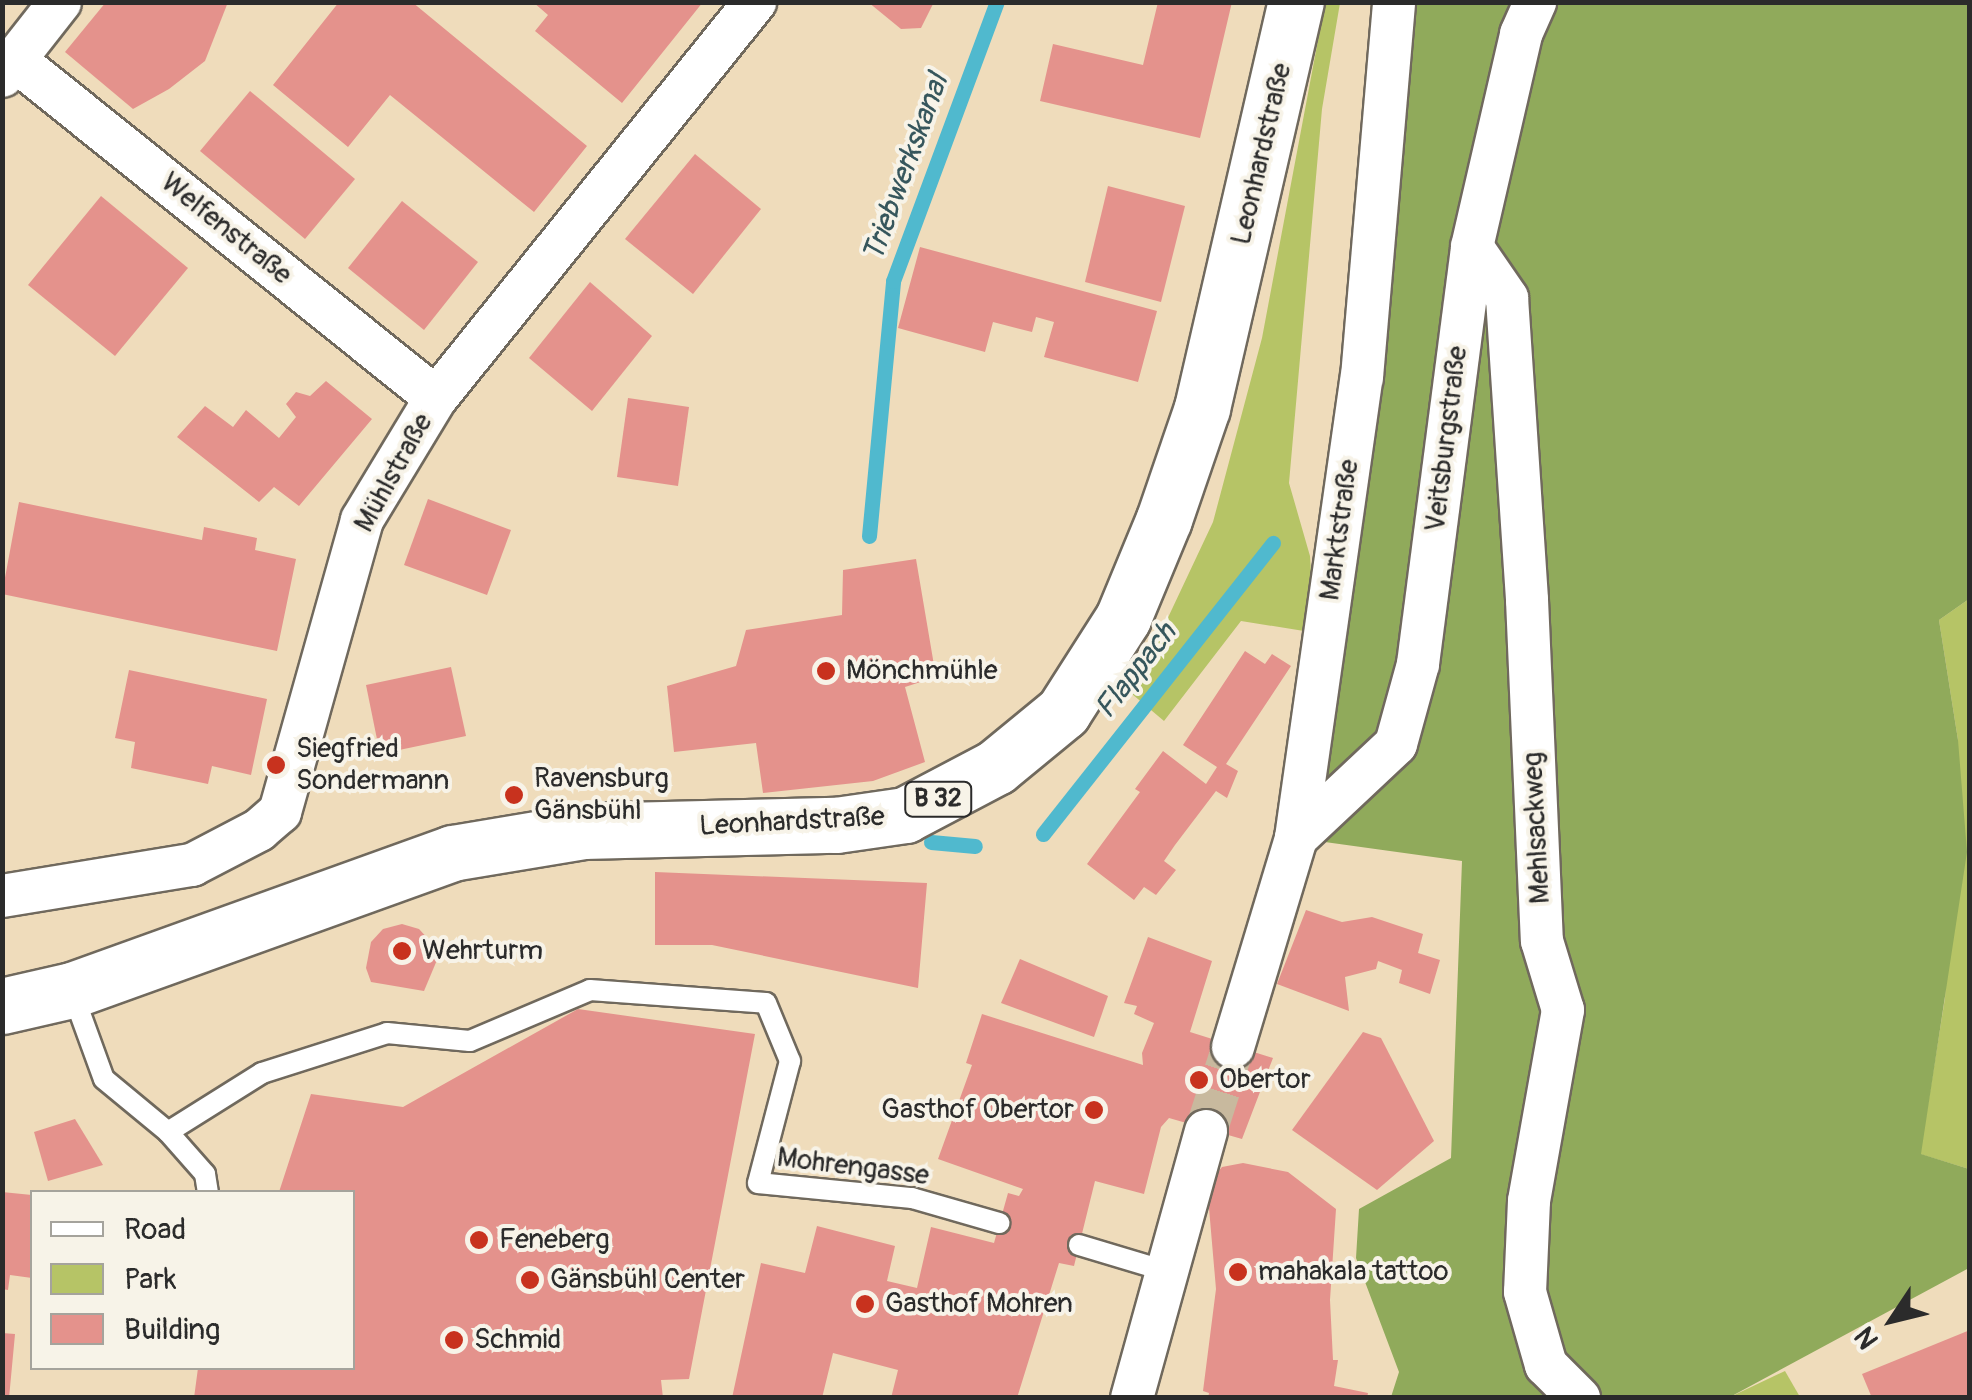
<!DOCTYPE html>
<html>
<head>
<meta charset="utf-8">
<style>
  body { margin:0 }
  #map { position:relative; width:1972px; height:1400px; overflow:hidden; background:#efdcbb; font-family:Pangolin,sans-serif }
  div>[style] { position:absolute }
  .green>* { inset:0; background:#b6c466 }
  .forest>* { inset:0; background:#90aa5b }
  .stream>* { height:15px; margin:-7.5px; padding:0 7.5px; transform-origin:7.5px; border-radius:7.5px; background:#50b9ce }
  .building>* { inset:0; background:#e4928c }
  .minor-tunnel>* { height:42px; margin-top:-21px; transform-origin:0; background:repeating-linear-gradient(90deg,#c8b99e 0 42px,transparent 0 63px) }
  .roads { filter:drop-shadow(2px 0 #70695d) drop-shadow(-2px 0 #70695d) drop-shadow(0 2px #70695d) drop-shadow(0 -2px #70695d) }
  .service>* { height:20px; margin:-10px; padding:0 10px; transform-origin:10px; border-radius:10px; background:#fff }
  .minor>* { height:42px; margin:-21px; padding:0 21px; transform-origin:21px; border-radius:21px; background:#fff }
  .primary>* { height:55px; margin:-27.5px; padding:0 27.5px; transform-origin:27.5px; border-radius:27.5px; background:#fff }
  .dots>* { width:28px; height:28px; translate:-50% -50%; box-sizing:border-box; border:5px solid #f7f3e8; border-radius:50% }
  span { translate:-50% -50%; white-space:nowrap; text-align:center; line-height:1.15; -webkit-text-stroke:8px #f7f3e8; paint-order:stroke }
  .shield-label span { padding:2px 8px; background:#f7f3e8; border:2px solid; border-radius:8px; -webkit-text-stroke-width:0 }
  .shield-label { font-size:25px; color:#2b2b2b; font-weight:700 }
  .street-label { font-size:28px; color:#2b2b2b }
  .poi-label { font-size:28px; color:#2b2b2b }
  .left { translate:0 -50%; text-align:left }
  .right { translate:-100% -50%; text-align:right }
  .water-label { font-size:30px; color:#36565c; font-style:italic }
  .frame { position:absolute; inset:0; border:5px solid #2b2b2b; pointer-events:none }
  .legend { position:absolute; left:30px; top:1190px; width:325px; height:180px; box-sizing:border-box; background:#f7f3e8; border:2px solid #a5a39c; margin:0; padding:12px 18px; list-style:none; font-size:30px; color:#2b2b2b }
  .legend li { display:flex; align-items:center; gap:20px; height:50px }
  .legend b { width:50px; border:2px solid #a5a39c }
  .north { position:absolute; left:1842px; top:1270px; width:100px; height:100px; -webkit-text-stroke:8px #f7f3e8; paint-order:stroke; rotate:235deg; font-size:28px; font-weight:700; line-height:40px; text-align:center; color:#2b2b2b }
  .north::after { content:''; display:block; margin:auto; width:35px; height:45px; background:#2b2b2b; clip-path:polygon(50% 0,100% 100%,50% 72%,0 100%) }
</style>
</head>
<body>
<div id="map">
  <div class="green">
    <i style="clip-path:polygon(1325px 3px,1340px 3px,1322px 109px,1289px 483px,1310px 556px,1314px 622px,1304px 631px,1241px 621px,1164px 721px,1132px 694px,1213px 522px,1262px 338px)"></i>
    <i style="clip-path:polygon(1969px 599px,1969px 1169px,1920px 1154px,1945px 998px,1958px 740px,1939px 620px)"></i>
    <i style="clip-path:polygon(1785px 1371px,1800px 1397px,1730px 1397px)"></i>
  </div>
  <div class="forest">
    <i style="clip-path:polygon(1393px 3px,1969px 3px,1969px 599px,1939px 620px,1958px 740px,1967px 852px,1921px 1154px,1969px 1169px,1969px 1268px,1730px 1397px,1391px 1397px,1399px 1372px,1356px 1258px,1359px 1209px,1451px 1158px,1462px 861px,1296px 838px)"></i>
  </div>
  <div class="stream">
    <i style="left:869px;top:536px;width:256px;rotate:-84.6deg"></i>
    <i style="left:893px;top:281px;width:298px;rotate:-69.6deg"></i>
    <i style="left:1043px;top:834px;width:371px;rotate:-51.7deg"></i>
    <i style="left:931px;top:842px;width:44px;rotate:5.2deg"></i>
  </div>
  <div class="building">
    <i style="clip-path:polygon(106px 2px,228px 2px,205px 61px,169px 89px,133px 109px,65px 52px)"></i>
    <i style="clip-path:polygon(339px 2px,412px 2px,587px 146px,534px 212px,390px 95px,348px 147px,273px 85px)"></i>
    <i style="clip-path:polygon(533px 2px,703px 2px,622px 103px,535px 31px,548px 15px)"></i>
    <i style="clip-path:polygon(868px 2px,934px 2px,921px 28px,901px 29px)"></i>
    <i style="clip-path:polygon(1158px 2px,1232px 2px,1200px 138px,1040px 101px,1053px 44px,1143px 65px)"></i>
    <i style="clip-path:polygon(250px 91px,355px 179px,305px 239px,200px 151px)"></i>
    <i style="clip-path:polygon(695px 154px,761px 209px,693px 294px,625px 239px)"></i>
    <i style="clip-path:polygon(1108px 186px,1185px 206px,1161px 302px,1085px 282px)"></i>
    <i style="clip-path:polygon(101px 196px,188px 268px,115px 356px,28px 285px)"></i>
    <i style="clip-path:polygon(402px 201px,478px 262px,424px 330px,348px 268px)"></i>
    <i style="clip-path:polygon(920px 247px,1157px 311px,1138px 382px,1044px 357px,1054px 322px,1036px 317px,1032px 332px,993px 322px,985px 352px,898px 328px)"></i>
    <i style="clip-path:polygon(590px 282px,652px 336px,592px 411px,529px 358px)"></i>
    <i style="clip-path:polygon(326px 381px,372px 419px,299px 506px,274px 487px,259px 502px,177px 437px,205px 406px,233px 427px,246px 410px,279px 438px,296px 417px,286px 404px,296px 392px,310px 396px)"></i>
    <i style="clip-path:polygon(628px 398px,689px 407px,678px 486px,617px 477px)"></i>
    <i style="clip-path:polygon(428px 499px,511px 530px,487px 595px,404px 565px)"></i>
    <i style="clip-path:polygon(19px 502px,202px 540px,204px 527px,257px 538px,255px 550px,296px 559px,277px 651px,2px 594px)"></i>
    <i style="clip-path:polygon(916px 559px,936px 677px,905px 687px,925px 762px,873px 781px,763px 793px,756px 743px,674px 752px,667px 686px,736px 666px,746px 630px,842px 615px,843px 570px)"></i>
    <i style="clip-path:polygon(1245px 651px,1265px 664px,1272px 654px,1291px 666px,1226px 764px,1238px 771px,1227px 798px,1216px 791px,1175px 845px,1164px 861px,1176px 870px,1156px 895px,1144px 887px,1134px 900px,1087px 864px,1140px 792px,1135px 789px,1163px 751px,1206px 784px,1217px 767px,1183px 745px)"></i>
    <i style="clip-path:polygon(451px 667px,466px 736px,380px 754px,366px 685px)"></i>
    <i style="clip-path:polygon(129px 670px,267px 699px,251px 775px,212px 766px,208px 784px,131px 768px,135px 742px,115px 738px)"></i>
    <i style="clip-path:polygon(655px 872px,927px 883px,918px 988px,712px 945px,655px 945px)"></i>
    <i style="clip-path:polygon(1306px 910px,1342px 922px,1372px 917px,1423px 934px,1418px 953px,1440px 960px,1430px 994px,1399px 983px,1402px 970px,1378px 961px,1376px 969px,1345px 977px,1349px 1011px,1277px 984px)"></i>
    <i style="clip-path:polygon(402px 924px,419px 929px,432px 943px,437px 960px,424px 991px,371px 982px,366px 968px,371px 942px,383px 929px)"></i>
    <i style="clip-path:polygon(1148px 937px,1212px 961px,1190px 1032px,1273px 1058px,1242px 1139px,1169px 1118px,1161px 1127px,1144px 1194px,1095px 1181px,1074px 1266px,1059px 1263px,1017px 1398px,891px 1398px,898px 1370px,833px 1353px,822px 1398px,732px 1398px,761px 1263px,805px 1273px,817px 1226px,895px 1246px,887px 1281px,917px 1288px,931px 1227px,994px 1243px,1008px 1193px,1019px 1196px,1023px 1189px,938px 1159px,972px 1065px,966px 1063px,982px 1014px,1143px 1065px,1142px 1053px,1154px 1023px,1134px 1014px,1137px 1006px,1124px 1003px)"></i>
    <i style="clip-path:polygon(1020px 959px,1108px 996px,1094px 1037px,1001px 1003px)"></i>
    <i style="clip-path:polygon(578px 1009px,755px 1034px,689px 1379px,661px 1380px,663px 1398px,194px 1398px,198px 1368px,352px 1368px,352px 1192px,279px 1192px,311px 1094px,403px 1107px)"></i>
    <i style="clip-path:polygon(1363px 1032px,1381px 1038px,1434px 1141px,1377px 1190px,1292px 1130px)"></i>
    <i style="clip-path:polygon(75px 1119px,103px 1165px,48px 1181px,34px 1132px)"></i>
    <i style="clip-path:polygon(1243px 1163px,1288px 1172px,1336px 1209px,1330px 1300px,1333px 1360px,1338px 1360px,1334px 1386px,1368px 1393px,1367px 1398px,1208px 1398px,1209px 1393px,1203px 1391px,1216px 1289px,1207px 1185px,1222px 1167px)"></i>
    <i style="clip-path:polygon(2px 1192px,32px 1195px,32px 1278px,10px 1275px,8px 1290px,2px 1289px)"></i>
    <i style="clip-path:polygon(1970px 1330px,1970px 1398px,1872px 1398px,1862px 1374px)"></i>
    <i style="clip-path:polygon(2px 1333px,15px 1334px,9px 1398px,2px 1398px)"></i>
  </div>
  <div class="minor-tunnel">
    <i style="left:1206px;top:1131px;width:88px;rotate:-72.2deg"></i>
  </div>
  <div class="roads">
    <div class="service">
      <i style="left:73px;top:994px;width:90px;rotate:70deg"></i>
      <i style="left:104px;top:1079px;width:83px;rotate:39.6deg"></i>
      <i style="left:168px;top:1132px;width:56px;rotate:48.6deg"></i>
      <i style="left:205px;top:1174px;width:18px;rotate:81deg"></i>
      <i style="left:168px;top:1132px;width:111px;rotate:-32.1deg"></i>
      <i style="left:262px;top:1073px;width:131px;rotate:-17.7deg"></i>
      <i style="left:387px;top:1033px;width:83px;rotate:5.5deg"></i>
      <i style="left:470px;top:1041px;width:130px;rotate:-23deg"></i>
      <i style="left:590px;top:990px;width:176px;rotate:4.2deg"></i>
      <i style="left:766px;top:1003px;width:63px;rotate:67.5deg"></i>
      <i style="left:790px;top:1061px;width:126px;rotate:104.7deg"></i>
      <i style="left:758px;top:1183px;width:155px;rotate:5.6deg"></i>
      <i style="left:912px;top:1198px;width:91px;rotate:16deg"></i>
      <i style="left:1079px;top:1245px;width:94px;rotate:16.7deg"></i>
    </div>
    <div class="minor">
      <i style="left:15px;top:60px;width:540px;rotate:38.76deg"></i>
      <i style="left:2px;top:76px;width:94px;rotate:-51.9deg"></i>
      <i style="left:1472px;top:247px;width:62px;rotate:55.5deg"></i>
      <i style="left:1507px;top:298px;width:303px;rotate:86.2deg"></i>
      <i style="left:1527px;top:600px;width:341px;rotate:87.5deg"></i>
      <i style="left:1542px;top:941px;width:72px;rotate:73.1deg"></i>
      <i style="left:1563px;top:1010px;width:194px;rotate:100.1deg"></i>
      <i style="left:1529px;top:1201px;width:91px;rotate:92.5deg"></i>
      <i style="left:1525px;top:1292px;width:76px;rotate:74deg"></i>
      <i style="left:1546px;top:1365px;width:47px;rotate:45deg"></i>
      <i style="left:1296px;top:838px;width:137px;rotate:-43.2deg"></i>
      <i style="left:1396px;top:744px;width:83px;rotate:-74.6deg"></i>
      <i style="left:1418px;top:664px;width:420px;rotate:-82.6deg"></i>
      <i style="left:1472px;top:247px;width:219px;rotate:-77deg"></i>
      <i style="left:1521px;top:34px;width:35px;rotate:-66deg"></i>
      <i style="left:2px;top:896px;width:193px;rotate:-9.3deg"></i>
      <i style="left:192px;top:865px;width:76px;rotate:-27.6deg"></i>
      <i style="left:259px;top:830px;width:28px;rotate:-41deg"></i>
      <i style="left:280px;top:812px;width:303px;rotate:-74.3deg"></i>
      <i style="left:362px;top:520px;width:143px;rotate:-58.8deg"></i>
      <i style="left:436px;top:398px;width:509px;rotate:-51.15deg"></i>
      <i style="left:1233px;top:1047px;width:218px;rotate:-73.2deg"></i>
      <i style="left:1296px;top:838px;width:466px;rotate:-81.9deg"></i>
      <i style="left:1362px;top:377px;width:376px;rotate:-85.1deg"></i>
      <i style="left:1132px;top:1398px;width:277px;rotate:-74.5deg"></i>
    </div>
    <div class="primary">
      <i style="left:2px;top:1006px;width:72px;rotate:-12.9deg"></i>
      <i style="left:72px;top:990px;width:404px;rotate:-19.8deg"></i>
      <i style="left:452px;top:853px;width:133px;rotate:-9.5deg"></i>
      <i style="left:583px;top:831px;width:253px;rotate:-1.4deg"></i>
      <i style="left:836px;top:825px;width:70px;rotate:-8.2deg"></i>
      <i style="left:905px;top:815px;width:103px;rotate:-27.8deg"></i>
      <i style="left:996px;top:767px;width:87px;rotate:-39.4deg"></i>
      <i style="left:1063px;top:712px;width:112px;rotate:-57.4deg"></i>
      <i style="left:1123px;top:618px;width:107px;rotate:-67.5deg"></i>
      <i style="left:1164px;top:519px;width:117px;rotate:-71.1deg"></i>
      <i style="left:1202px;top:408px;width:417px;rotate:-77deg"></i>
    </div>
  </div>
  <div class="dots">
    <i style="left:826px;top:671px;background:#c8321e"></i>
    <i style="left:276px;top:765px;background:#c8321e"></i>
    <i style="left:514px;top:795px;background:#c8321e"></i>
    <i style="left:402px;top:951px;background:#c8321e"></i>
    <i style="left:1199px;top:1080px;background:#c8321e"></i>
    <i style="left:1094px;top:1110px;background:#c8321e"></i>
    <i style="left:479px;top:1240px;background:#c8321e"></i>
    <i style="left:1238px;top:1272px;background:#c8321e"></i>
    <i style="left:530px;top:1280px;background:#c8321e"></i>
    <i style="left:865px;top:1304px;background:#c8321e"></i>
    <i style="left:454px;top:1340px;background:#c8321e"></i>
  </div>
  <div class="shield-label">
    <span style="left:938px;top:799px">B 32</span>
  </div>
  <div class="street-label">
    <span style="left:1262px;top:154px;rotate:-77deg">Leonhardstraße</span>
    <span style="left:226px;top:229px;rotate:39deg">Welfenstraße</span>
    <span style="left:1447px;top:439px;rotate:-83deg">Veitsburgstraße</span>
    <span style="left:394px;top:473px;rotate:-61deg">Mühlstraße</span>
    <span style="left:1340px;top:530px;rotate:-82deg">Marktstraße</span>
    <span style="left:792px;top:822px;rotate:-3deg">Leonhardstraße</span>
    <span style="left:1537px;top:828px;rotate:-93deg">Mehlsackweg</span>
    <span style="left:853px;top:1167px;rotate:7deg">Mohrengasse</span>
  </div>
  <div class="poi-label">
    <span class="left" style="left:846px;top:671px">Mönchmühle</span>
    <span class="left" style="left:296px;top:765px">Siegfried<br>Sondermann</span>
    <span class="left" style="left:534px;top:795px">Ravensburg<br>Gänsbühl</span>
    <span class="left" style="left:422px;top:951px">Wehrturm</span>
    <span class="left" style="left:1219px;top:1080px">Obertor</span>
    <span class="right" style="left:1074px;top:1110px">Gasthof Obertor</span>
    <span class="left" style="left:499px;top:1240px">Feneberg</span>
    <span class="left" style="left:1258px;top:1272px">mahakala tattoo</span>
    <span class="left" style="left:550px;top:1280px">Gänsbühl Center</span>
    <span class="left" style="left:885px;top:1304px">Gasthof Mohren</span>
    <span class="left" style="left:474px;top:1340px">Schmid</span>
  </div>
  <div class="water-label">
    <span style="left:906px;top:168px;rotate:-70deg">Triebwerkskanal</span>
    <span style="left:1136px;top:671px;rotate:-52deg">Flappach</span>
  </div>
  <div class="frame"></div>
  <ul class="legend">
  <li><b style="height:12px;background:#fff"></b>Road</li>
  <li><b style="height:28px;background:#b6c466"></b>Park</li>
  <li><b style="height:28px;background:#e4928c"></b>Building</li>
  </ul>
  <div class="north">N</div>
</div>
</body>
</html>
